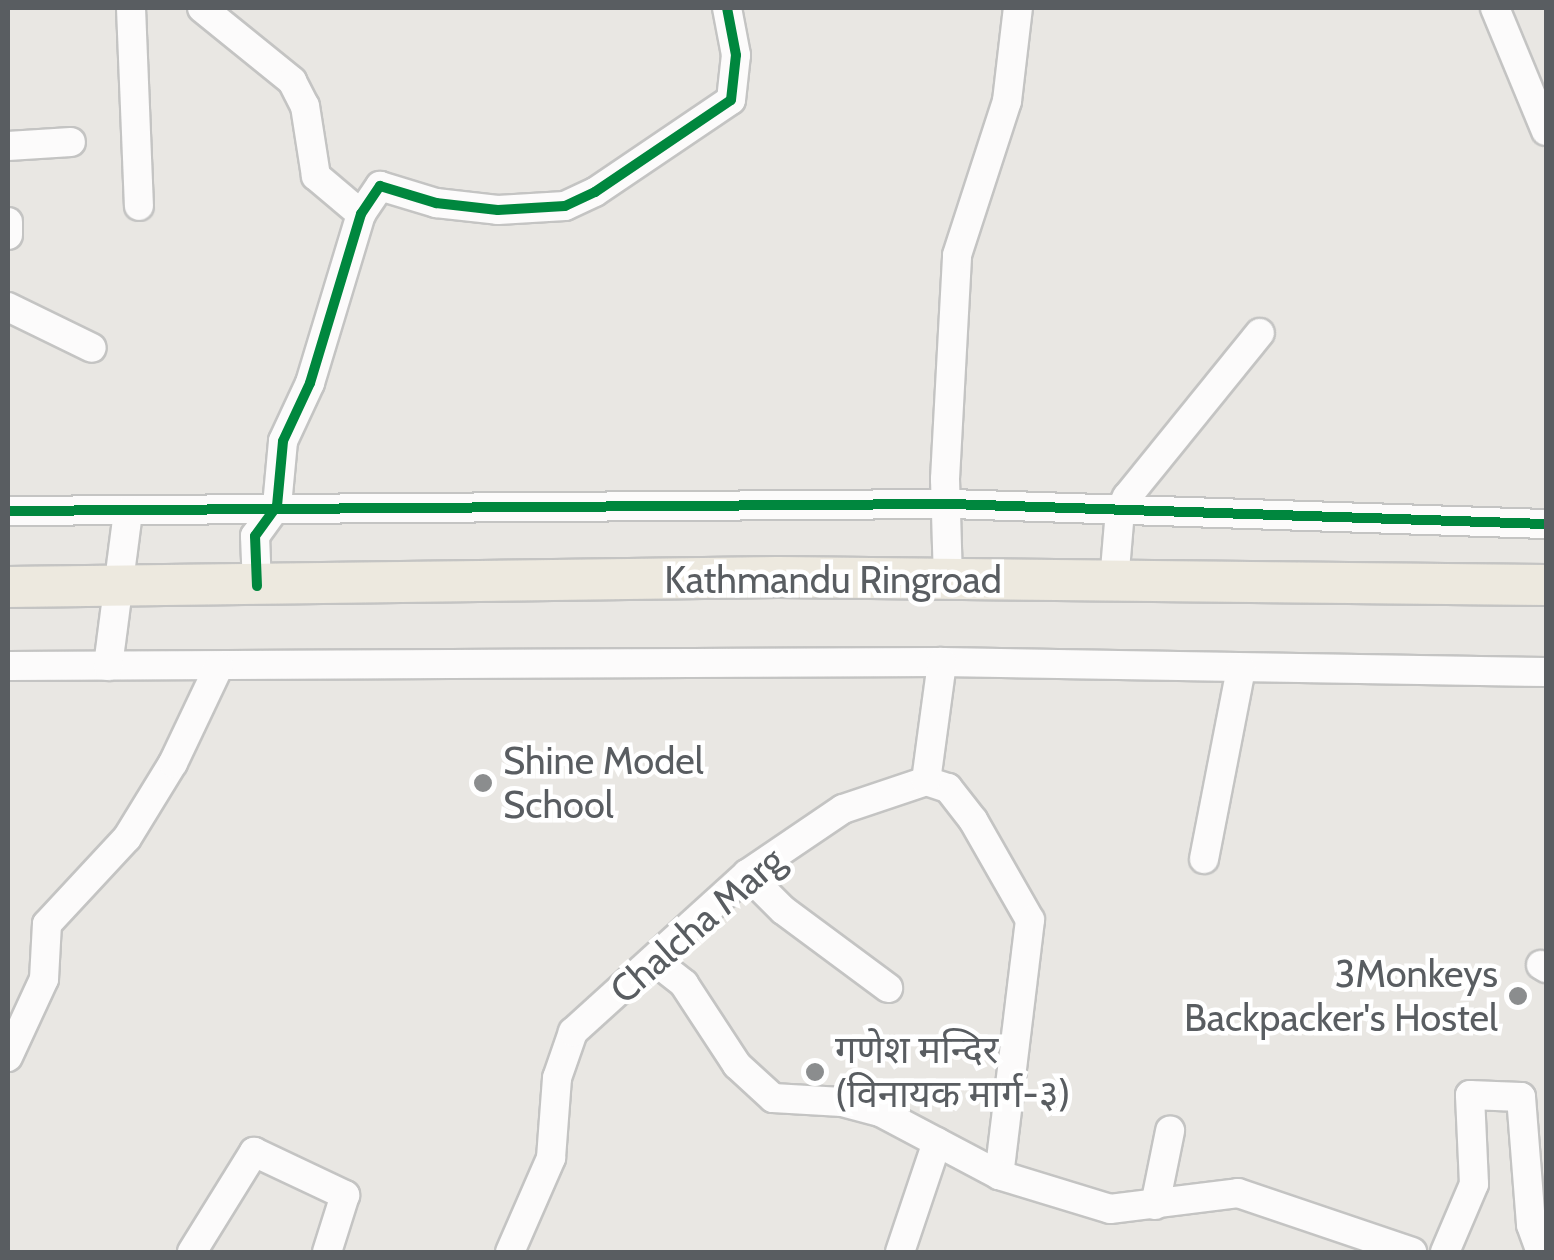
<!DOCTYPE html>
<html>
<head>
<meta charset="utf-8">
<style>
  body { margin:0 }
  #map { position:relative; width:1554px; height:1260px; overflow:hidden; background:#e9e7e3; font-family:Cabin,"Noto Sans Devanagari",sans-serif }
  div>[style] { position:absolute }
  .roads { filter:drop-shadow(2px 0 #c4c4c3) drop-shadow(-2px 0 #c4c4c3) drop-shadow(0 2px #c4c4c3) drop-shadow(0 -2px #c4c4c3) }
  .minor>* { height:28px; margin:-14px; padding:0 14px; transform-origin:14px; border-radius:14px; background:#fcfbfb }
  .highway>* { height:40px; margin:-20px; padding:0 20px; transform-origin:20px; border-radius:20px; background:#ede9df }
  .cycleway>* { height:10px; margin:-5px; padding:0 5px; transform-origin:5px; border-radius:5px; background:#00873e }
  .dots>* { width:28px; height:28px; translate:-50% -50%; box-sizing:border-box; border:5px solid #fff; border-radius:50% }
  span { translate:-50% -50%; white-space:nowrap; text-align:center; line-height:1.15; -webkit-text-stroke:9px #fff; paint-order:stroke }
  .street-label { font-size:38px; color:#595d61 }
  .poi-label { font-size:38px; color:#595d61 }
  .left { translate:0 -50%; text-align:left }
  .right { translate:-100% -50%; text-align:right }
  .frame { position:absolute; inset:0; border:10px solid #595d61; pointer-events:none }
</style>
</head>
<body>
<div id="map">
  <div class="roads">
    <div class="minor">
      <i style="left:131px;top:8px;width:198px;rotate:87.7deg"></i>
      <i style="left:202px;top:8px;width:116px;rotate:39deg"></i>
      <i style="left:292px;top:81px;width:28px;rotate:63deg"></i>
      <i style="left:305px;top:106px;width:71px;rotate:81.1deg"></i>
      <i style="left:316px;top:176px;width:59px;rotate:40.2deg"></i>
      <i style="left:1495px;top:8px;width:133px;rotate:67.5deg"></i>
      <i style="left:8px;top:146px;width:63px;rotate:-3.6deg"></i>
      <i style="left:8px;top:222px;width:13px;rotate:90deg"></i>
      <i style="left:8px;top:307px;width:93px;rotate:26deg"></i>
      <i style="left:8px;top:511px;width:943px;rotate:-0.43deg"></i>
      <i style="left:951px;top:504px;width:595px;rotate:1.93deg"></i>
      <i style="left:948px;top:580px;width:101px;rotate:-91.7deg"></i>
      <i style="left:945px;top:479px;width:224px;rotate:-86.9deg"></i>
      <i style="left:957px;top:255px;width:162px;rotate:-72deg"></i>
      <i style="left:1007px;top:101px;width:94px;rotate:-83.3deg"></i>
      <i style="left:1114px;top:582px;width:72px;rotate:-85.2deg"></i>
      <i style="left:1120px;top:510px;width:15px;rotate:-62deg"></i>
      <i style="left:1127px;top:497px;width:211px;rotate:-51deg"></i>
      <i style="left:257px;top:586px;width:50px;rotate:-92.3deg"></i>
      <i style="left:255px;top:536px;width:37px;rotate:-54deg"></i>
      <i style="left:277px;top:506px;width:65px;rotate:-84.7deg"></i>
      <i style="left:283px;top:441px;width:64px;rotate:-65deg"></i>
      <i style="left:310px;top:383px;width:177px;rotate:-73.2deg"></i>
      <i style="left:361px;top:214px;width:34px;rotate:-56deg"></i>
      <i style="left:380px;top:186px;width:59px;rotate:16.9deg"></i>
      <i style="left:436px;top:203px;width:62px;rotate:6.4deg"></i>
      <i style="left:498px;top:210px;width:67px;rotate:-3.4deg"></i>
      <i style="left:565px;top:206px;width:33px;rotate:-25deg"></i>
      <i style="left:595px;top:192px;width:164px;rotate:-34.1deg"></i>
      <i style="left:731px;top:100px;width:45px;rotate:-83.7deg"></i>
      <i style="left:736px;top:55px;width:48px;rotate:-100.8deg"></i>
      <i style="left:8px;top:666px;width:934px;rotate:-0.25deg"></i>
      <i style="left:942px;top:662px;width:604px;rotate:0.95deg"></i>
      <i style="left:108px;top:666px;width:156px;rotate:-82.6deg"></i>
      <i style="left:926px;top:781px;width:23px;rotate:18deg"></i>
      <i style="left:948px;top:788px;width:41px;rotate:52deg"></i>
      <i style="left:973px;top:820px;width:115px;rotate:60.3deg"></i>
      <i style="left:1030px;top:920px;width:257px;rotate:96.9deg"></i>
      <i style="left:1204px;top:859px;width:194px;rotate:-79deg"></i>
      <i style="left:747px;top:874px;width:51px;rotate:45deg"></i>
      <i style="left:783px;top:910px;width:131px;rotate:36.6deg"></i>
      <i style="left:655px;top:961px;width:37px;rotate:38deg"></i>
      <i style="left:684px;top:984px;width:97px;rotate:56.8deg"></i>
      <i style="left:737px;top:1065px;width:49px;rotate:42.5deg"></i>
      <i style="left:773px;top:1098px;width:69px;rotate:3.3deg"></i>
      <i style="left:842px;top:1102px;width:39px;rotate:15deg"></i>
      <i style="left:880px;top:1112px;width:135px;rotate:27.9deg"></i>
      <i style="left:999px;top:1175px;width:116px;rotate:17deg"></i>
      <i style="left:1110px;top:1209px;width:129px;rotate:-7.1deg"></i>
      <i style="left:1238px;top:1193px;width:184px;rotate:18.7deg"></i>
      <i style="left:1541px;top:965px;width:6px;rotate:31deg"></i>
      <i style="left:8px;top:1057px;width:86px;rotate:-65.2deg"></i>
      <i style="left:44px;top:979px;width:55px;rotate:-86.9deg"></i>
      <i style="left:47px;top:924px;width:117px;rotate:-47.1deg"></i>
      <i style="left:127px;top:838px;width:88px;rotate:-58.5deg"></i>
      <i style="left:173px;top:763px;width:107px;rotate:-64.6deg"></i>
      <i style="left:1155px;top:1205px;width:76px;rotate:-78.5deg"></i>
      <i style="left:192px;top:1252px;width:118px;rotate:-58.2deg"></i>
      <i style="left:254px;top:1152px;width:101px;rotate:25.3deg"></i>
      <i style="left:345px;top:1195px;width:60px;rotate:107.5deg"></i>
      <i style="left:510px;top:1252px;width:103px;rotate:-66.4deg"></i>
      <i style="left:551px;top:1158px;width:80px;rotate:-85.7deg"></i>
      <i style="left:557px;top:1078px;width:49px;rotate:-70.8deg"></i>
      <i style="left:573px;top:1032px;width:235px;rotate:-42.2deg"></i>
      <i style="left:747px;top:874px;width:116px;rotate:-34.1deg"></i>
      <i style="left:843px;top:809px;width:88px;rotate:-18.6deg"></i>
      <i style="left:926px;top:781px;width:120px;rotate:-82.3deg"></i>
      <i style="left:900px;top:1252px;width:116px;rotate:-71.4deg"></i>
      <i style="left:1445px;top:1252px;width:74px;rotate:-66.9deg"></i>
      <i style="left:1474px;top:1184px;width:89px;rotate:-92.6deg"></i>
      <i style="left:1470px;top:1095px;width:51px;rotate:2.2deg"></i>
      <i style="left:1521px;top:1097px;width:128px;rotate:85.5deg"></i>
      <i style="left:1531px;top:1225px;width:29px;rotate:70deg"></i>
    </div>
    <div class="highway">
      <i style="left:8px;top:587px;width:770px;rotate:-0.74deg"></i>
      <i style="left:778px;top:577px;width:768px;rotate:0.6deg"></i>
    </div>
  </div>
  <div class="cycleway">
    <i style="left:8px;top:511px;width:943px;rotate:-0.43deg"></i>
    <i style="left:951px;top:504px;width:595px;rotate:1.93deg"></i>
    <i style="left:257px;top:586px;width:50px;rotate:-92.3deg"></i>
    <i style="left:255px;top:536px;width:37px;rotate:-54deg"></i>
    <i style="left:277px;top:506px;width:65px;rotate:-84.7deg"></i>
    <i style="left:283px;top:441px;width:64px;rotate:-65deg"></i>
    <i style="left:310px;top:383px;width:177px;rotate:-73.2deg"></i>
    <i style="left:361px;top:214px;width:34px;rotate:-56deg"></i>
    <i style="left:380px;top:186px;width:59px;rotate:16.9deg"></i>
    <i style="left:436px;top:203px;width:62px;rotate:6.4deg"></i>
    <i style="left:498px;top:210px;width:67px;rotate:-3.4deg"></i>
    <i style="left:565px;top:206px;width:33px;rotate:-25deg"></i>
    <i style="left:595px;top:192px;width:164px;rotate:-34.1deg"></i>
    <i style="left:731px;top:100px;width:45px;rotate:-83.7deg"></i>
    <i style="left:736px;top:55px;width:48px;rotate:-100.8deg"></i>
  </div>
  <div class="dots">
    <i style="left:483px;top:783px;background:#8b8d8e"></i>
    <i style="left:1518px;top:996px;background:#8b8d8e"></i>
    <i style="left:815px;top:1072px;background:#8b8d8e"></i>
  </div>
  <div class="street-label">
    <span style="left:833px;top:580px">Kathmandu Ringroad</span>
    <span style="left:697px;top:925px;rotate:-41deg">Chalcha Marg</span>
  </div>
  <div class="poi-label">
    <span class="left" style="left:503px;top:783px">Shine Model<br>School</span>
    <span class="right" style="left:1498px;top:996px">3Monkeys<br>Backpacker's Hostel</span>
    <span class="left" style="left:835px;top:1072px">गणेश मन्दिर<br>(विनायक मार्ग-३)</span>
  </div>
  <div class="frame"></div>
</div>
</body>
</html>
